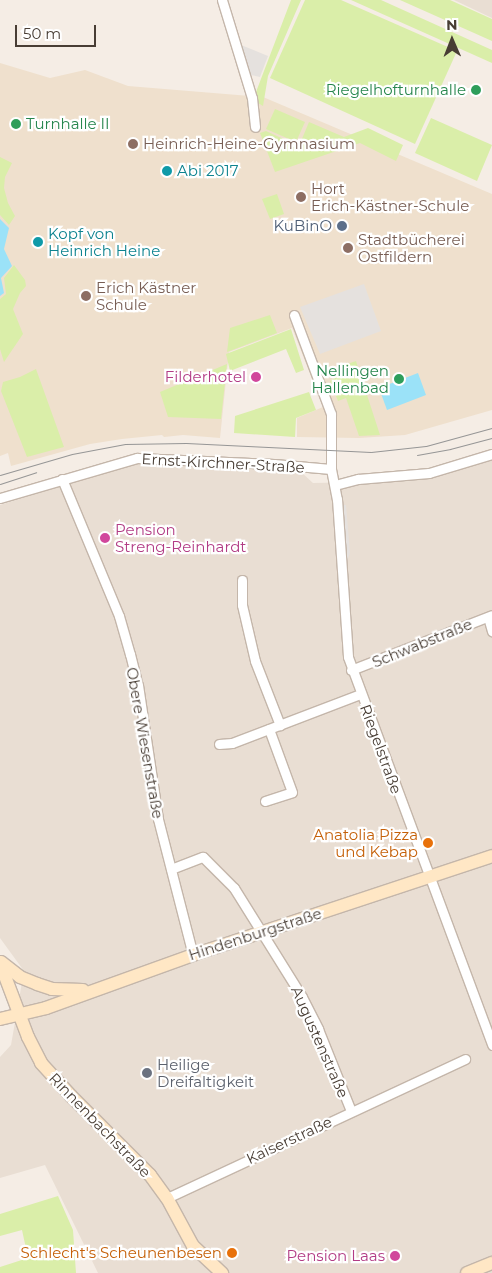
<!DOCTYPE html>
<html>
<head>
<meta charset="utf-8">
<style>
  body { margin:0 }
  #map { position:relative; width:492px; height:1273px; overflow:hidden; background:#f5ede5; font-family:Montserrat,sans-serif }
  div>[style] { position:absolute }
  .residential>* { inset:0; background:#e9ded3 }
  .education>* { inset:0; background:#efe0cd }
  .green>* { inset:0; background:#daeea9 }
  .parking>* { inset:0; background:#e5e1de }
  .water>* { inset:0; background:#9be2f8 }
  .roads { filter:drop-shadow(1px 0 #c4b6aa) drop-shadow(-1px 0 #c4b6aa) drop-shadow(0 1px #c4b6aa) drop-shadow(0 -1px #c4b6aa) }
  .street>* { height:9px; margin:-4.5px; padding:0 4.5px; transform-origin:4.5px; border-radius:4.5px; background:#fff }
  .secondary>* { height:12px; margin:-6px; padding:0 6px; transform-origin:6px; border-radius:6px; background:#ffe7c5 }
  .tram>* { height:1px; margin:-0.5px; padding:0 0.5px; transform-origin:0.5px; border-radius:0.5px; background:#969696 }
  .dots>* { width:14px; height:14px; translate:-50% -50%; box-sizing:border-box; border:2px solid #fff; border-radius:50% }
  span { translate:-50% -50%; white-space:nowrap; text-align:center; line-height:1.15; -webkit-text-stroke:4.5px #fff; paint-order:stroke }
  .leisure-label { font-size:15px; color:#27864d }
  .right { translate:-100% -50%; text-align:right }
  .left { translate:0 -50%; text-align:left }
  .education-label { font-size:15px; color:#785e54 }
  .culture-label { font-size:15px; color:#0d838f }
  .service-label { font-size:15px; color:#4e5e75 }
  .hotel-label { font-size:15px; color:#b23c85 }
  .street-label { font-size:15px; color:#483d34 }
  .food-label { font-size:15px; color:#c56008 }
  .worship-label { font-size:15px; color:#5b616d }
  .north { position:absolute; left:427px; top:15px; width:50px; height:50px; -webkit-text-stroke:4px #fff; paint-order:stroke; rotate:359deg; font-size:14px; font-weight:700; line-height:20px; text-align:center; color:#483d34 }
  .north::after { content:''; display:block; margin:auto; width:18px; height:22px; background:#483d34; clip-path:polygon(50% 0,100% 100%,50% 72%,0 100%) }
  .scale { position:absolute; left:15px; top:25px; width:81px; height:22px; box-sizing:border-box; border:2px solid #483d34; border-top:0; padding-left:6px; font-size:15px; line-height:18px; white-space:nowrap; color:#483d34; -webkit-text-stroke:4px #fff; paint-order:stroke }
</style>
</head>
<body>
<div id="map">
  <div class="residential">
    <i style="clip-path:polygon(454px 0,492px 0,492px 18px)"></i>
    <i style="clip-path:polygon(492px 457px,492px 1273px,98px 1273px,45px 1165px,0 1178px,0 1057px,11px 1045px,24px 971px,0 938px,0 505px,130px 465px,148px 462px,301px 472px,313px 483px,413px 481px)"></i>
  </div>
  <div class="education">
    <i style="clip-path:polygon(0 63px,50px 78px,85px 70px,128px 86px,263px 97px,492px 194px,492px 410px,405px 435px,359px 438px,297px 437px,297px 418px,323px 407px,292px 328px,229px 352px,220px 438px,183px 435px,164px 437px,162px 435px,122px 439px,90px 444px,11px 466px,8px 453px,0 456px)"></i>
  </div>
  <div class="green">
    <i style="clip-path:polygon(291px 0,301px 0,268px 76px,263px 106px,253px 100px)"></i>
    <i style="clip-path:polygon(305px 0,341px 0,457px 51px,415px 144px,270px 78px)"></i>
    <i style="clip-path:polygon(351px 0,381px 0,492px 50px,492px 63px)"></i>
    <i style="clip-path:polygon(400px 0,450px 0,492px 19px,492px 41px)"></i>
    <i style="clip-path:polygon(275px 109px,305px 122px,296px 142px,266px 129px)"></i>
    <i style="clip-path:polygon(431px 118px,492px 145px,477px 181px,415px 153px)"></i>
    <i style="clip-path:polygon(309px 122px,344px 137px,368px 128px,403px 145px,396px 161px,360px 143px,275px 172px,260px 133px,266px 131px,299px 146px)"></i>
    <i style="clip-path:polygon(0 157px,12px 163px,5px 177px,4px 188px,8px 203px,15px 216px,9px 225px,0 215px)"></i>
    <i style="clip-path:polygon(277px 194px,284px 214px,270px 219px,262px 199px)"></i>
    <i style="clip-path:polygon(14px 265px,25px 280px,26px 286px,20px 293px,13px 309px,23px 334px,4px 362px,0 349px,0 299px,6px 294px,4px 278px)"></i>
    <i style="clip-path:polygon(270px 315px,277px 333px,227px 352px,230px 328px)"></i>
    <i style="clip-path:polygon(291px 329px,304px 370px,296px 373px,286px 349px,230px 371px,226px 354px)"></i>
    <i style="clip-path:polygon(356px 361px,380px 435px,359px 436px,346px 398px,338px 401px,330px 381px,337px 377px,333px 369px)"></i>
    <i style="clip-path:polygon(227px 364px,221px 419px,168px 417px,160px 392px)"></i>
    <i style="clip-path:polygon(36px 369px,64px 447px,27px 457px,1px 391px,3px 382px,20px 377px)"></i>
    <i style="clip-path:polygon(309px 392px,316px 410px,296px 418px,295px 437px,234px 433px,235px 416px)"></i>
    <i style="clip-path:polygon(58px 1196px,73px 1230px,76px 1273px,0 1273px,0 1267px,28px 1258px,22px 1230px,0 1236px,0 1214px)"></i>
  </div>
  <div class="parking">
    <i style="clip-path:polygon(241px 45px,268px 56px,260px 77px,251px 75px)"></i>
    <i style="clip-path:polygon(364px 284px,381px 331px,320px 354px,300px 307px)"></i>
    <i style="clip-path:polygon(342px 505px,346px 505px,350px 553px,347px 561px)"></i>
  </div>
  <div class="water">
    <i style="clip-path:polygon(0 219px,9px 228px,4px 249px,12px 266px,1px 278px,4px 293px,0 296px)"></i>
    <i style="clip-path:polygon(418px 373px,426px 395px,387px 410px,379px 388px)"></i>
  </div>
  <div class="roads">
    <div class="street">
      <i style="left:222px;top:0;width:102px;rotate:73deg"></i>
      <i style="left:252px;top:98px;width:29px;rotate:84deg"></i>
      <i style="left:294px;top:315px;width:106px;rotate:69.5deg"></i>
      <i style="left:331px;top:414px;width:55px;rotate:90deg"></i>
      <i style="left:331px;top:469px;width:31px;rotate:79deg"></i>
      <i style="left:337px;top:499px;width:158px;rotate:86deg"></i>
      <i style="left:348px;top:657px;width:414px;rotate:69.6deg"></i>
      <i style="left:62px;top:479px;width:148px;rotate:67.4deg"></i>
      <i style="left:119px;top:616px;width:40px;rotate:74deg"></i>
      <i style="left:130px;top:654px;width:32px;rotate:76deg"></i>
      <i style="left:138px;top:685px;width:135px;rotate:81.5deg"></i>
      <i style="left:158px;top:819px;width:140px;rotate:75.6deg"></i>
      <i style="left:335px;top:485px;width:24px;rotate:-15deg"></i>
      <i style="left:358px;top:479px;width:71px;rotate:-4.8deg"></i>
      <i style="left:429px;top:473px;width:66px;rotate:-16.8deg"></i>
      <i style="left:0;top:498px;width:143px;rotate:-16.3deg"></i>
      <i style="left:137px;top:458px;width:137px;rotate:2.5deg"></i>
      <i style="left:274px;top:464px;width:57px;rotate:5deg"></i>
      <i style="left:242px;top:580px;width:25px;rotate:90deg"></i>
      <i style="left:242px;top:605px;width:57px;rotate:76.9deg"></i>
      <i style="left:255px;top:661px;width:69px;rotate:68.7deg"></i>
      <i style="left:488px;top:617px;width:15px;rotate:74deg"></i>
      <i style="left:351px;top:670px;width:151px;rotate:-21.3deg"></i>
      <i style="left:219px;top:744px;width:13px;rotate:-4deg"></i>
      <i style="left:232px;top:743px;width:137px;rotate:-20.9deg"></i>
      <i style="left:265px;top:801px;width:28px;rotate:-18deg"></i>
      <i style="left:292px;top:792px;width:67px;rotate:-110.1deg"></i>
      <i style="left:171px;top:869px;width:34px;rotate:-21deg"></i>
      <i style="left:203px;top:857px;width:44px;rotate:45deg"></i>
      <i style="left:234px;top:888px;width:128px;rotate:58deg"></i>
      <i style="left:302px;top:997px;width:36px;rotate:63deg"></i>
      <i style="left:318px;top:1029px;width:88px;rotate:68.1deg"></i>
      <i style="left:167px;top:1198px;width:329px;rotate:-25deg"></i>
    </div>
    <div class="secondary">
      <i style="left:1px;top:962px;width:24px;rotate:38deg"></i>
      <i style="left:20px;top:977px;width:18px;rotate:22deg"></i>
      <i style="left:37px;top:984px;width:16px;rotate:18deg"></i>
      <i style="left:52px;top:989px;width:31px;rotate:2deg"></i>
      <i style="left:0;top:963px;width:79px;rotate:69.3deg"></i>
      <i style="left:28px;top:1037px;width:29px;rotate:63deg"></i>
      <i style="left:41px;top:1063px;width:45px;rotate:47.7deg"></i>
      <i style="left:71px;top:1096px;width:112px;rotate:45deg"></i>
      <i style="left:150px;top:1175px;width:29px;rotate:54deg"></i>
      <i style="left:167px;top:1198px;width:55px;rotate:61.6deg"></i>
      <i style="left:193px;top:1246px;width:40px;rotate:43deg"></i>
      <i style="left:0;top:1019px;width:47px;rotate:-13.4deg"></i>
      <i style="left:46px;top:1008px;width:156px;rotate:-19.8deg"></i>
      <i style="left:193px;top:955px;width:315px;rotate:-18.3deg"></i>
      <i style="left:467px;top:1273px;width:27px;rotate:-22deg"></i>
    </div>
  </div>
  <div class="tram">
    <i style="left:417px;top:455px;width:34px;rotate:-10deg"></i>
    <i style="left:450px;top:449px;width:43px;rotate:-14.7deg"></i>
    <i style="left:0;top:475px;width:75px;rotate:-16.3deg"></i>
    <i style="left:72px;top:454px;width:54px;rotate:-10.7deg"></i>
    <i style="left:125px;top:444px;width:61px;rotate:-0.9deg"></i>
    <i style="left:186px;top:443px;width:185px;rotate:2.8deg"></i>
    <i style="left:371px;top:452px;width:55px;rotate:-6.2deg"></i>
    <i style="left:426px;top:446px;width:68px;rotate:-15.3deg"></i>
    <i style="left:0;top:484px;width:38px;rotate:-18deg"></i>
  </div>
  <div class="dots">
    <i style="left:476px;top:90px;background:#2e9e5b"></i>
    <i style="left:16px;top:124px;background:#2e9e5b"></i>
    <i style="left:133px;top:144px;background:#8d6e63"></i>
    <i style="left:167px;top:171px;background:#0f9aa8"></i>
    <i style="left:301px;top:197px;background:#8d6e63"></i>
    <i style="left:342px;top:226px;background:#5c6f8a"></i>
    <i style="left:38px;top:242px;background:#0f9aa8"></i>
    <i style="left:348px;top:248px;background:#8d6e63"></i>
    <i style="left:86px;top:296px;background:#8d6e63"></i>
    <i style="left:256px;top:377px;background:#d1479c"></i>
    <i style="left:399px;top:379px;background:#2e9e5b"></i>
    <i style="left:105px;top:538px;background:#d1479c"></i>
    <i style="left:428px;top:843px;background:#e8710a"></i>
    <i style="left:147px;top:1073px;background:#6b7280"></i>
    <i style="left:232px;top:1253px;background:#e8710a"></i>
    <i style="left:395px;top:1256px;background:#d1479c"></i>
  </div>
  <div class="leisure-label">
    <span class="right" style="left:466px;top:90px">Riegelhofturnhalle</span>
    <span class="left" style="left:26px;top:124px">Turnhalle II</span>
    <span class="right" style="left:389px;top:379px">Nellingen<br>Hallenbad</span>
  </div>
  <div class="education-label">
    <span class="left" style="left:143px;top:144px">Heinrich-Heine-Gymnasium</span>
    <span class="left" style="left:311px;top:197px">Hort<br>Erich-Kästner-Schule</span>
    <span class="left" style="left:358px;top:248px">Stadtbücherei<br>Ostfildern</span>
    <span class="left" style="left:96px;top:296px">Erich Kästner<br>Schule</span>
  </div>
  <div class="culture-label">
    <span class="left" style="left:177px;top:171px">Abi 2017</span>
    <span class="left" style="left:48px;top:242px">Kopf von<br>Heinrich Heine</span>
  </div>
  <div class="service-label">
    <span class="right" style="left:332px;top:226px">KuBinO</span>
  </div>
  <div class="hotel-label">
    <span class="right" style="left:246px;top:377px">Filderhotel</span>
    <span class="left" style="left:115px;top:538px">Pension<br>Streng-Reinhardt</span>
    <span class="right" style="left:385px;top:1256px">Pension Laas</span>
  </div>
  <div class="street-label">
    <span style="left:223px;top:463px;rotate:3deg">Ernst-Kirchner-Straße</span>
    <span style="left:422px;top:643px;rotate:-22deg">Schwabstraße</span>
    <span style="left:145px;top:743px;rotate:80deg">Obere Wiesenstraße</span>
    <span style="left:381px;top:749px;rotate:70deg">Riegelstraße</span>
    <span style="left:255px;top:934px;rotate:-18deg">Hindenburgstraße</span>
    <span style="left:320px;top:1042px;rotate:66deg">Augustenstraße</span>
    <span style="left:100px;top:1125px;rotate:46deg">Rinnenbachstraße</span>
    <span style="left:289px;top:1140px;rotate:-25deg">Kaiserstraße</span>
  </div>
  <div class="food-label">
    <span class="right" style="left:418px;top:843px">Anatolia Pizza<br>und Kebap</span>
    <span class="right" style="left:222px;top:1253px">Schlecht's Scheunenbesen</span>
  </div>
  <div class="worship-label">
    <span class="left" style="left:157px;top:1073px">Heilige<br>Dreifaltigkeit</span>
  </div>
  <div class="north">N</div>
  <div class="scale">50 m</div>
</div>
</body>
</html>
